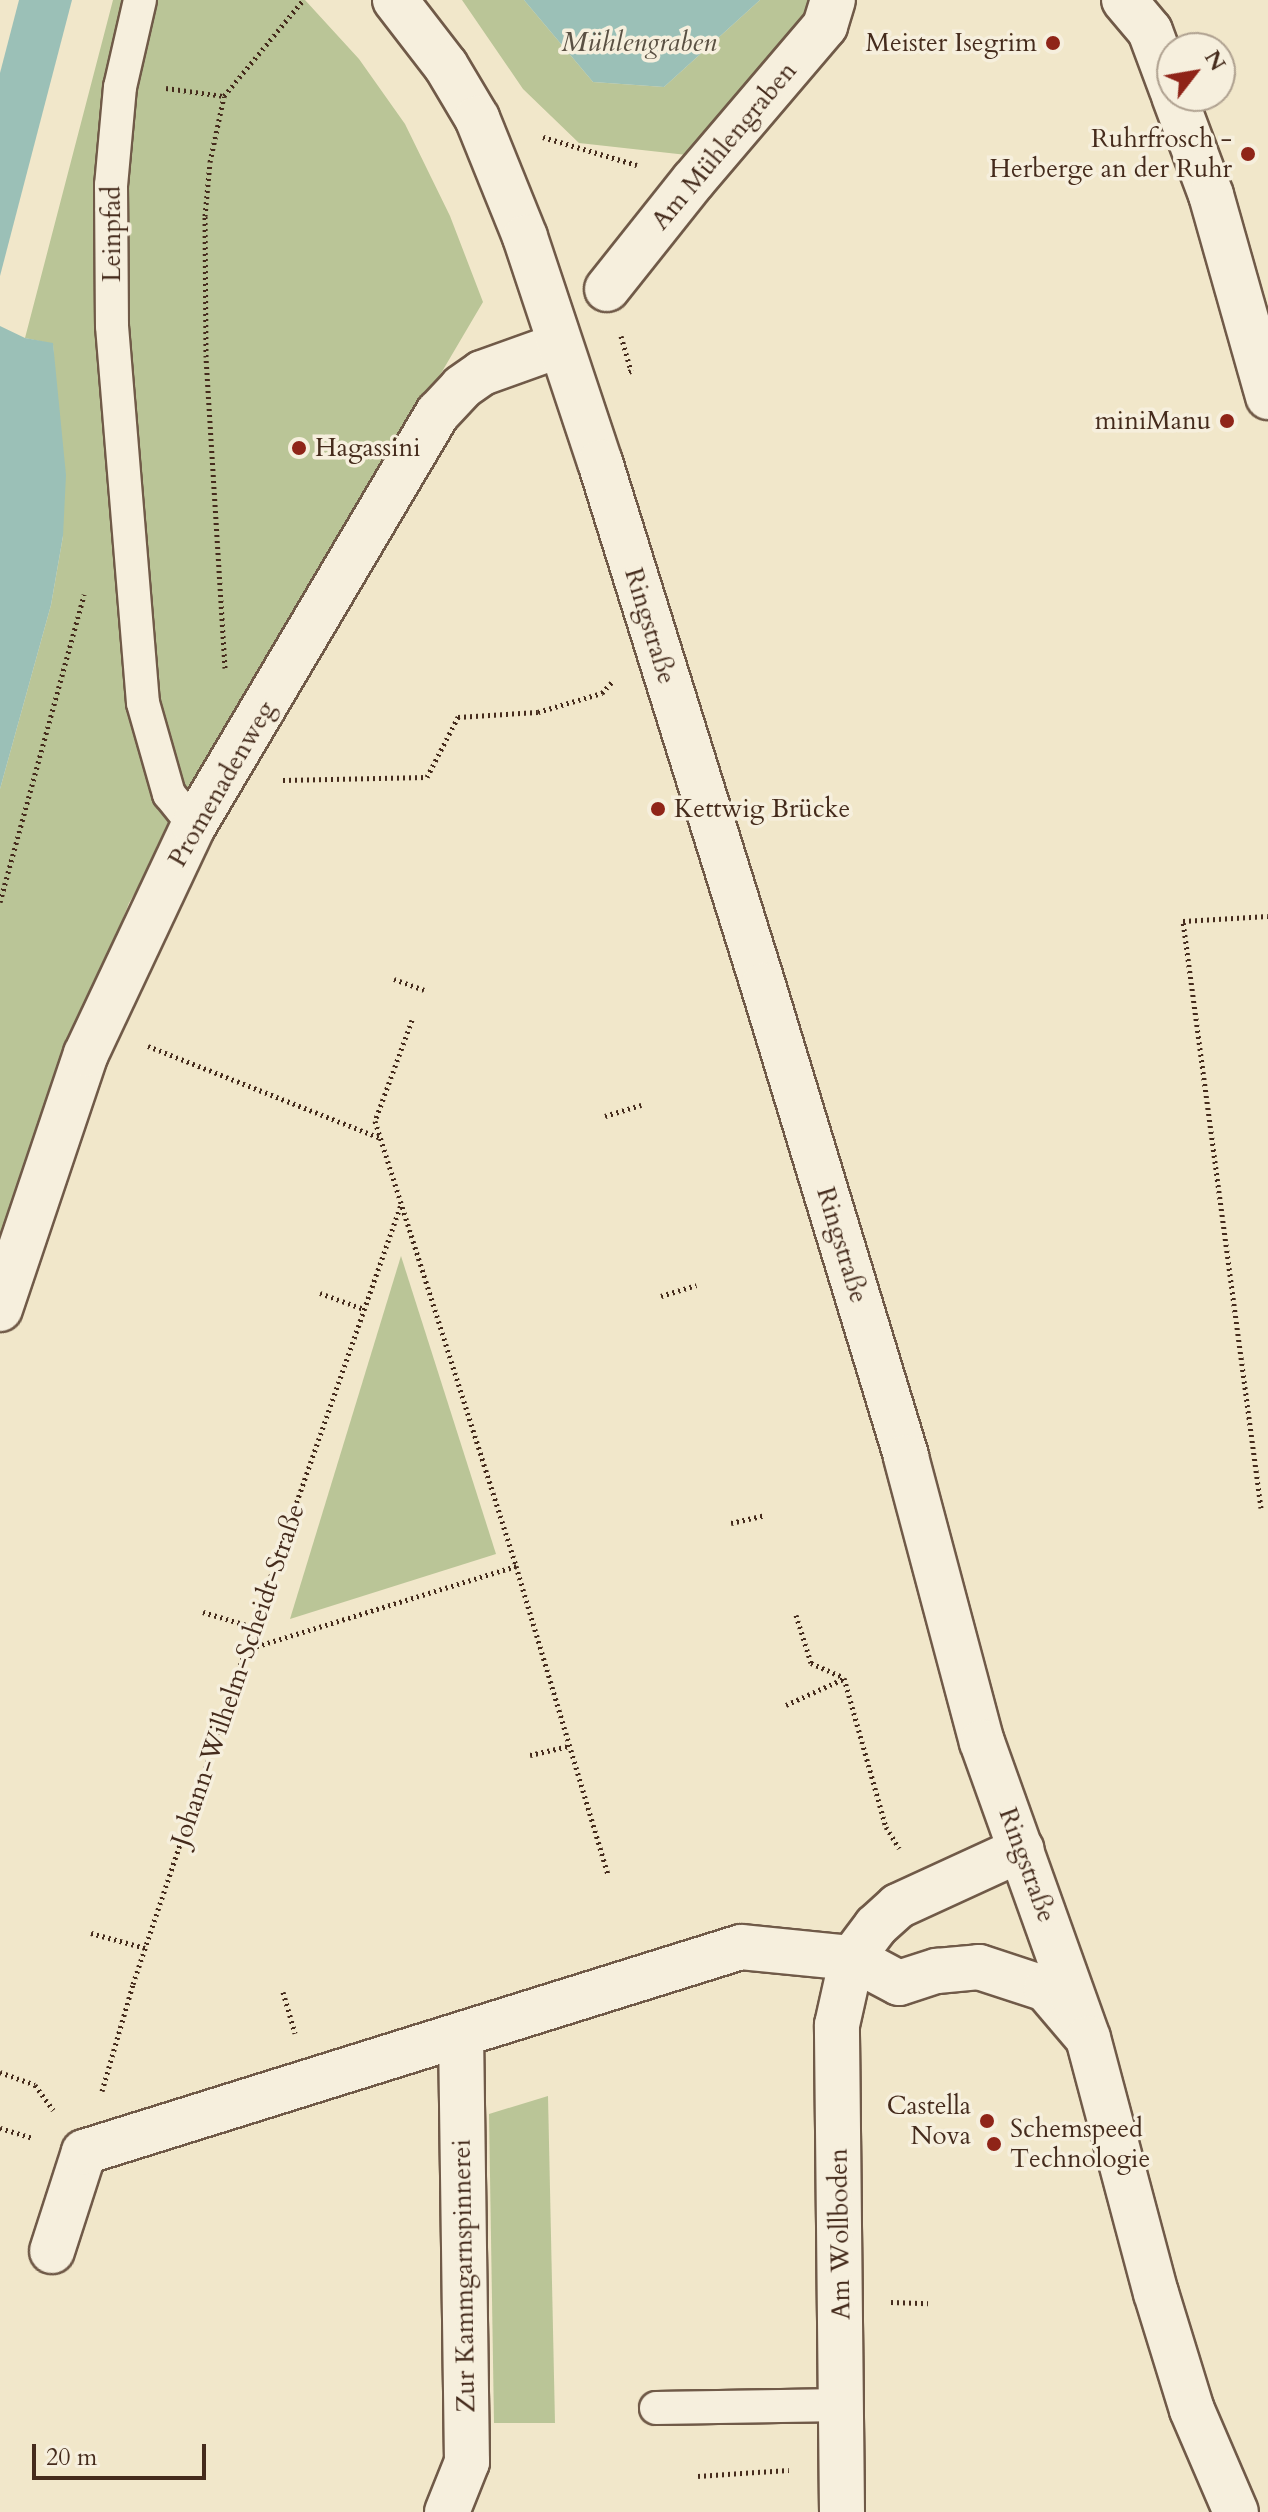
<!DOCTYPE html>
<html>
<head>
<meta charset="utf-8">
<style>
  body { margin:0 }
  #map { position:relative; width:1268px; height:2512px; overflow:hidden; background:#f1e7ca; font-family:Cardo,serif }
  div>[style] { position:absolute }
  .green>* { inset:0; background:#bac597 }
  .water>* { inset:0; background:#9bc0b7 }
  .path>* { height:5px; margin-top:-2.5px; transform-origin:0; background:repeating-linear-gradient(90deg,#452b1c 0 2px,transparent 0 6px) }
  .roads { filter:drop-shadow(2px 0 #705a48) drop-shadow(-2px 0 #705a48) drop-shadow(0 2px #705a48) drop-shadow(0 -2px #705a48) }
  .service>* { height:32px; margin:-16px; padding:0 16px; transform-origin:16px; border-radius:16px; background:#f6efdd }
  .pedestrian>* { height:44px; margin:-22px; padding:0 22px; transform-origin:22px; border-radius:22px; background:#f6efdd }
  .minor>* { height:44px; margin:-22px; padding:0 22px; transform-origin:22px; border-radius:22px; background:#f6efdd }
  .secondary>* { height:44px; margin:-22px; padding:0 22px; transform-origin:22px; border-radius:22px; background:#f6efdd }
  .dots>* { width:22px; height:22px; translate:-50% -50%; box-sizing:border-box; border:4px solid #f6efdd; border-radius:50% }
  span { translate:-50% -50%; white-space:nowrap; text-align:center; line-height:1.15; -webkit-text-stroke:7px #f6efdd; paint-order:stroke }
  .poi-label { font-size:26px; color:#452b1c }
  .right { translate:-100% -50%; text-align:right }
  .left { translate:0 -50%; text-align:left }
  .street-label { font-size:26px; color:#452b1c }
  .water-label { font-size:28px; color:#5a5043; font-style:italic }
  .north { position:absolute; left:1156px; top:32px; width:80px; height:80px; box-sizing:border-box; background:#f6efdd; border:2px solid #afa190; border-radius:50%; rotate:59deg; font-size:22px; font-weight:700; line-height:32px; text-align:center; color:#452b1c }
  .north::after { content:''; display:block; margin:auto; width:28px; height:36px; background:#8f2418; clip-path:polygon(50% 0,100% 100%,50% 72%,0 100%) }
  .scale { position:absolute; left:32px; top:2444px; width:174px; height:36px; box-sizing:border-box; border:4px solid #452b1c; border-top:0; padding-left:10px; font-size:24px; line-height:28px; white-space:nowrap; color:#452b1c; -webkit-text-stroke:6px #f6efdd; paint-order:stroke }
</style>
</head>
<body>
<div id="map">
  <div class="green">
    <i style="clip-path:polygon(113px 0,305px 0,359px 59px,405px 124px,450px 216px,483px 302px,129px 903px,67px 1062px,0 1260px,0 789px,51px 605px,63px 536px,53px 344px,25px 338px)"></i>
    <i style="clip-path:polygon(462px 0,524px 0,593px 82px,664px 87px,760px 0,808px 0,813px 11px,696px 156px,579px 143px,523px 89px)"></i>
    <i style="clip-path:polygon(401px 1256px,496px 1554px,290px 1619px)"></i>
    <i style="clip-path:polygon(548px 2096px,555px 2423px,494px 2423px,489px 2114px)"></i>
  </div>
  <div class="water">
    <i style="clip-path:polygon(19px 0,72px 0,0 276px,0 73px)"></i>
    <i style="clip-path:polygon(524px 0,760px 0,664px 87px,593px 82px)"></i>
    <i style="clip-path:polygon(0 326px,25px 338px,53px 343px,66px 475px,63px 536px,51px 605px,0 789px)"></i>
  </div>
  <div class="path">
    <i style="left:166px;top:88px;width:59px;rotate:7.9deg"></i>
    <i style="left:543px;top:137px;width:98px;rotate:16.6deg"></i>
    <i style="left:621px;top:336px;width:36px;rotate:74deg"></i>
    <i style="left:631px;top:371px;width:5px;rotate:158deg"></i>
    <i style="left:225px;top:668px;width:312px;rotate:-93.5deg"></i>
    <i style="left:206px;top:357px;width:141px;rotate:-90.4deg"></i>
    <i style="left:205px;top:216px;width:54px;rotate:-84.7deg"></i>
    <i style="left:210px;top:162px;width:67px;rotate:-78deg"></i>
    <i style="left:224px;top:96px;width:124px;rotate:-50.5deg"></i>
    <i style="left:283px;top:780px;width:144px;rotate:-1.2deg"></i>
    <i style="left:427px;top:777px;width:68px;rotate:-62.7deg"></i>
    <i style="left:458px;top:717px;width:80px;rotate:-3.6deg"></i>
    <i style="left:538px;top:712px;width:67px;rotate:-16.5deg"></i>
    <i style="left:602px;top:693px;width:15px;rotate:-48deg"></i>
    <i style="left:0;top:902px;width:319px;rotate:-74.7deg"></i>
    <i style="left:394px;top:979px;width:32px;rotate:20deg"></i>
    <i style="left:412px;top:1020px;width:108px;rotate:110.1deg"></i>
    <i style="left:375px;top:1121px;width:467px;rotate:72.4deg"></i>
    <i style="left:516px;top:1566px;width:322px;rotate:73.4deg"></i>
    <i style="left:148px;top:1046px;width:250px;rotate:21.6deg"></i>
    <i style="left:605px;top:1116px;width:38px;rotate:-17deg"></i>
    <i style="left:320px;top:1293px;width:47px;rotate:20deg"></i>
    <i style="left:661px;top:1296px;width:37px;rotate:-17deg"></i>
    <i style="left:1261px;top:1508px;width:592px;rotate:-97.57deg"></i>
    <i style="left:1183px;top:921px;width:85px;rotate:-3.4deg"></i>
    <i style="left:731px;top:1523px;width:35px;rotate:-13deg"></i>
    <i style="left:203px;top:1612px;width:52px;rotate:16.7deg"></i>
    <i style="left:796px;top:1615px;width:50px;rotate:72.6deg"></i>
    <i style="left:811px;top:1663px;width:36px;rotate:24deg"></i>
    <i style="left:844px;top:1678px;width:155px;rotate:74.3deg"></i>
    <i style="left:886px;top:1827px;width:25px;rotate:58deg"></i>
    <i style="left:245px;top:1650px;width:284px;rotate:-17.2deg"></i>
    <i style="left:786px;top:1705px;width:63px;rotate:-24.5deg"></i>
    <i style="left:530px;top:1755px;width:40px;rotate:-13deg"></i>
    <i style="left:91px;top:1933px;width:56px;rotate:15.5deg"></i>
    <i style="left:283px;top:1992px;width:43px;rotate:73.7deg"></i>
    <i style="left:0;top:2072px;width:37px;rotate:20deg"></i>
    <i style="left:35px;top:2085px;width:31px;rotate:54deg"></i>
    <i style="left:102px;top:2091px;width:111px;rotate:-73.8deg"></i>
    <i style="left:133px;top:1984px;width:377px;rotate:-71.4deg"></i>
    <i style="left:253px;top:1627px;width:450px;rotate:-70.7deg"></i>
    <i style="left:0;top:2128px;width:34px;rotate:17deg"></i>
    <i style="left:891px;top:2302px;width:37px;rotate:2deg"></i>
    <i style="left:698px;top:2476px;width:91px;rotate:-3.8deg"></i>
  </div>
  <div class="roads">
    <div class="service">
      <i style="left:140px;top:0;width:89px;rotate:102.9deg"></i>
      <i style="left:120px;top:87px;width:98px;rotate:95.2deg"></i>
      <i style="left:111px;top:185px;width:141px;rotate:89.6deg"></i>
      <i style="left:112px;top:326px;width:378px;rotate:85.3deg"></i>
      <i style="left:143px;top:703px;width:95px;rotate:74.1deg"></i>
      <i style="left:169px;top:794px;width:40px;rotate:51deg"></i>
      <i style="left:656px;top:2408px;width:187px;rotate:-0.9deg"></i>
    </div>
    <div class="pedestrian">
      <i style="left:1124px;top:0;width:40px;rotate:50deg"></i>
      <i style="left:1150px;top:31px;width:63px;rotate:69.6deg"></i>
      <i style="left:1174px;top:96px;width:106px;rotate:69.5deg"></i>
      <i style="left:1211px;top:195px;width:210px;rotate:74.2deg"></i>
      <i style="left:607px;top:289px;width:138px;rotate:-51.5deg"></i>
      <i style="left:693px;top:181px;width:204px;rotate:-49.6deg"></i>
      <i style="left:825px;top:26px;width:27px;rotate:-73deg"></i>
    </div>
    <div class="minor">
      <i style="left:0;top:1309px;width:269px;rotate:-71.4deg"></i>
      <i style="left:86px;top:1054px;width:253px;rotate:-64.8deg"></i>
      <i style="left:194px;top:825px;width:479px;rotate:-59.4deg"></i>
      <i style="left:438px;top:413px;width:35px;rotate:-47deg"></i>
      <i style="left:462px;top:387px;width:24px;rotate:-35deg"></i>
      <i style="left:482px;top:373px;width:83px;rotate:-19.7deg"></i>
      <i style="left:52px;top:2251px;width:104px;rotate:-72.1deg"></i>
      <i style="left:84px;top:2152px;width:688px;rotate:-17.33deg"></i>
      <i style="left:741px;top:1947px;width:112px;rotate:5.7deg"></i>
      <i style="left:852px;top:1958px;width:53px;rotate:28deg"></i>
      <i style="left:899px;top:1983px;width:40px;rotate:-18deg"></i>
      <i style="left:937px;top:1971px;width:42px;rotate:-5.4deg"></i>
      <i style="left:979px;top:1967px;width:71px;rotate:18.2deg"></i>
      <i style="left:1046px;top:1989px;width:62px;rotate:49.6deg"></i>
      <i style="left:447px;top:2512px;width:54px;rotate:-68.2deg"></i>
      <i style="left:467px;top:2462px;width:427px;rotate:-90.8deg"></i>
      <i style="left:842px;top:2512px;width:487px;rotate:-90.6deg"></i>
      <i style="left:837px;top:2025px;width:69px;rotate:-77.4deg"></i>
      <i style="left:852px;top:1958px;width:40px;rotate:-53deg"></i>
      <i style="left:876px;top:1926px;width:30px;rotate:-42deg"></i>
      <i style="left:898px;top:1906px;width:136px;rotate:-24.7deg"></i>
    </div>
    <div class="secondary">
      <i style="left:395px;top:0;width:83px;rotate:52.3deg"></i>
      <i style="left:446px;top:66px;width:61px;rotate:59.2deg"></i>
      <i style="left:477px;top:118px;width:128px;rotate:68deg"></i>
      <i style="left:525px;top:237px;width:237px;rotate:71.6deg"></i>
      <i style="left:600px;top:462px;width:548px;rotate:72.69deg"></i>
      <i style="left:763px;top:985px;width:493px;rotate:73.1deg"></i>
      <i style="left:906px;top:1457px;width:295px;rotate:75.1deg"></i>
      <i style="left:982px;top:1742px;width:314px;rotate:70.3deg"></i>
      <i style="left:1088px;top:2038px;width:264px;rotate:75.1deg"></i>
      <i style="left:1156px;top:2293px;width:122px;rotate:72.9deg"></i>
      <i style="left:1192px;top:2410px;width:111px;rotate:66.7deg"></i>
    </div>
  </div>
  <div class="dots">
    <i style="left:1053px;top:43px;background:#8f2418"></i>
    <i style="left:1248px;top:154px;background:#8f2418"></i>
    <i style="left:1227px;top:421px;background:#8f2418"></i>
    <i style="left:299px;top:448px;background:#8f2418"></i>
    <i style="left:658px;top:809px;background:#8f2418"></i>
    <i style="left:987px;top:2121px;background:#8f2418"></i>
    <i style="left:994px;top:2144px;background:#8f2418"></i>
  </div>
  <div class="poi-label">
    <span class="right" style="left:1037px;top:43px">Meister Isegrim</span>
    <span class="right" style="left:1232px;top:154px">Ruhrfrosch -<br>Herberge an der Ruhr</span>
    <span class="right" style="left:1211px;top:421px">miniManu</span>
    <span class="left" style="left:315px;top:448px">Hagassini</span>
    <span class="left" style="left:674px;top:809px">Kettwig Brücke</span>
    <span class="right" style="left:971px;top:2121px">Castella<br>Nova</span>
    <span class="left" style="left:1010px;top:2144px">Schemspeed<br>Technologie</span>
  </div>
  <div class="street-label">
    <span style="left:724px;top:146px;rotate:-50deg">Am Mühlengraben</span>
    <span style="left:112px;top:234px;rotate:-90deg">Leinpfad</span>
    <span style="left:650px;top:626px;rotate:73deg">Ringstraße</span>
    <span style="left:222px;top:784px;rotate:-60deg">Promenadenweg</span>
    <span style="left:842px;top:1245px;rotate:73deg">Ringstraße</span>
    <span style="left:238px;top:1675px;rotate:-71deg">Johann-Wilhelm-Scheidt-Straße</span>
    <span style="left:1027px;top:1865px;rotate:70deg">Ringstraße</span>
    <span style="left:840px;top:2234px;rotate:-91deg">Am Wollboden</span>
    <span style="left:464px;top:2276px;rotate:-91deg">Zur Kammgarnspinnerei</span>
  </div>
  <div class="water-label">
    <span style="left:639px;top:42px">Mühlengraben</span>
  </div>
  <div class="north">N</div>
  <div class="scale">20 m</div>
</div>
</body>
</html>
